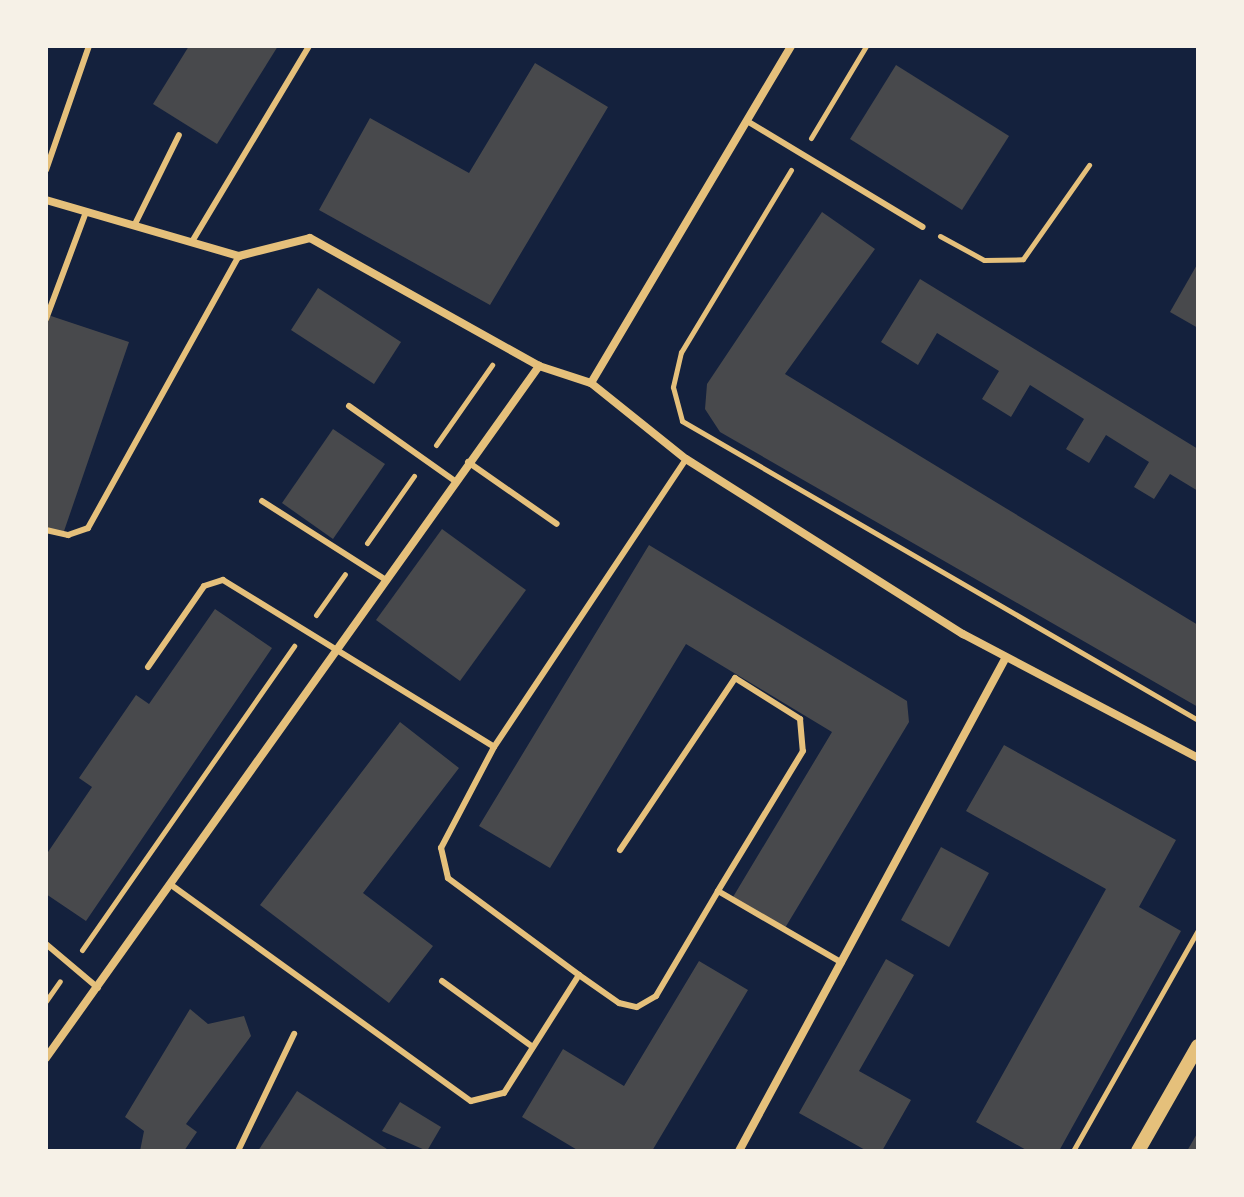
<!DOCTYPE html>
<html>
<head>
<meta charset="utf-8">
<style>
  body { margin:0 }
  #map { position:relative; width:1244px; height:1197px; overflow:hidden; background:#14213d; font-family:"Noto Serif",serif }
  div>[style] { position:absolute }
  .building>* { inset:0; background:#48494c }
  .path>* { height:5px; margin:-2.5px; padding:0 2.5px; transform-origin:2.5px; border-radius:2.5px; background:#e5c07b }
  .service>* { height:6px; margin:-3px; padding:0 3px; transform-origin:3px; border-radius:3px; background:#e5c07b }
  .minor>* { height:8px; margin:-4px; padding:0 4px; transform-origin:4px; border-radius:4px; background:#e5c07b }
  .tertiary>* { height:14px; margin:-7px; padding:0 7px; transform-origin:7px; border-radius:7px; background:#e5c07b }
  span { translate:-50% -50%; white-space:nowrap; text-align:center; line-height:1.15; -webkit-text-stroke:6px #f6f1e7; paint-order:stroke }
  .frame { position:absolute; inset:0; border:48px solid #f6f1e7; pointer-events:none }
</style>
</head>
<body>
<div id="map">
  <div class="building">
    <i style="clip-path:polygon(189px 46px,278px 46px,217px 144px,153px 104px)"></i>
    <i style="clip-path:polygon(535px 63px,608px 107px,490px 305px,319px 210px,370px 118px,469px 173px)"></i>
    <i style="clip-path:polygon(896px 65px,1009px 136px,962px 210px,850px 139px)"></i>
    <i style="clip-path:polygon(822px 212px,875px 249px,785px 374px,1198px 625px,1198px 707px,720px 432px,705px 409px,707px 384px)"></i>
    <i style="clip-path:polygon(1198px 263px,1198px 328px,1170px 312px)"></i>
    <i style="clip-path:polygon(920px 279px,1198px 449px,1198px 491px,1170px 474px,1154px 499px,1134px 487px,1149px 462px,1106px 435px,1089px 463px,1066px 449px,1084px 419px,1030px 385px,1011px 417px,982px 399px,999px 371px,937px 333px,918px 365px,881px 342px)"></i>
    <i style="clip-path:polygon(318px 288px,401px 342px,374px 384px,291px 330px)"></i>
    <i style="clip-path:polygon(48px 315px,129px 342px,63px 534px,46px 528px)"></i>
    <i style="clip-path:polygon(333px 429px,385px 464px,333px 539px,282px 503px)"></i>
    <i style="clip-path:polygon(442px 529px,526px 590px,460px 681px,376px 620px)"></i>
    <i style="clip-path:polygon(649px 545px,907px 701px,909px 722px,785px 928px,733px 897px,832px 732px,686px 644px,550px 868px,479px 826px)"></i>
    <i style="clip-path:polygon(215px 609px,272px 648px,86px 921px,46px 894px,46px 855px,92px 787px,79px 778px,136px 695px,149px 704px)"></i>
    <i style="clip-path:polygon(400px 722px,459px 768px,363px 893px,433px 946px,389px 1003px,260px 905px)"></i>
    <i style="clip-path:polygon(1004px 745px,1176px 840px,1139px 907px,1181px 931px,1059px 1151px,1028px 1151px,976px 1122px,1106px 889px,966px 811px)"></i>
    <i style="clip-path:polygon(941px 847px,989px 873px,949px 947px,901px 920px)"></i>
    <i style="clip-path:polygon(886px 959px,914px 975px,859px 1071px,911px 1100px,882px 1151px,867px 1151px,799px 1113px)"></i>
    <i style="clip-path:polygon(699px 961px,748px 990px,652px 1151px,579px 1151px,522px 1117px,563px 1049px,624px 1086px)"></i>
    <i style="clip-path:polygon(190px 1009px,208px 1024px,244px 1016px,251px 1036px,186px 1124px,197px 1132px,184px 1151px,140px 1151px,144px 1131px,125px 1117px)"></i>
    <i style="clip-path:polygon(297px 1091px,390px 1151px,258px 1151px)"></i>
    <i style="clip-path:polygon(400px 1102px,441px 1127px,427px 1151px,382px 1131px)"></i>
    <i style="clip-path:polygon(1198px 1132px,1198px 1151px,1187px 1151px)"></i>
  </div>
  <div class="path">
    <i style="left:811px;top:138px;width:107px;rotate:-59.1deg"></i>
    <i style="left:791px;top:170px;width:213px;rotate:121.1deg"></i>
    <i style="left:681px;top:352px;width:36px;rotate:103deg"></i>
    <i style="left:673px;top:387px;width:35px;rotate:75deg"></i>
    <i style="left:682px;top:421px;width:596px;rotate:30.09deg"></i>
    <i style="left:940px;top:236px;width:50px;rotate:28.6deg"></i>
    <i style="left:984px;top:260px;width:39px;rotate:-1deg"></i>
    <i style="left:1023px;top:259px;width:115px;rotate:-54.9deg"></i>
    <i style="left:436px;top:445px;width:98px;rotate:-55deg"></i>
    <i style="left:367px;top:543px;width:82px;rotate:-55deg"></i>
    <i style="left:316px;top:615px;width:50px;rotate:-54.7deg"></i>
    <i style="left:82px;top:950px;width:371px;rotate:-55.1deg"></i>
    <i style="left:46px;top:1001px;width:24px;rotate:-55deg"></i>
    <i style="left:1073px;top:1151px;width:254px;rotate:-60.5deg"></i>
  </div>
  <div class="service">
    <i style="left:747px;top:121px;width:205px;rotate:31.1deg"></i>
    <i style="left:46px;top:170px;width:131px;rotate:-70.9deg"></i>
    <i style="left:135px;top:224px;width:99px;rotate:-63.7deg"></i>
    <i style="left:193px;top:240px;width:226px;rotate:-59.1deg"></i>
    <i style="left:46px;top:319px;width:114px;rotate:-69.5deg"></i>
    <i style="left:349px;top:406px;width:130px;rotate:35.3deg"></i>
    <i style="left:468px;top:462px;width:108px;rotate:34.9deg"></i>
    <i style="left:262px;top:501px;width:147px;rotate:32.5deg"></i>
    <i style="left:46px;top:530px;width:23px;rotate:13deg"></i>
    <i style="left:68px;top:535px;width:21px;rotate:-19deg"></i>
    <i style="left:88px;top:528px;width:311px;rotate:-61deg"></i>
    <i style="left:148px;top:667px;width:98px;rotate:-55.3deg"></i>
    <i style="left:204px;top:586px;width:20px;rotate:-18deg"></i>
    <i style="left:223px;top:580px;width:318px;rotate:31.6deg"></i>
    <i style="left:620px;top:850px;width:207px;rotate:-56.2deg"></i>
    <i style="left:735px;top:678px;width:77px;rotate:32.2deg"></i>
    <i style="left:800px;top:719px;width:32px;rotate:85deg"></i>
    <i style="left:803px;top:751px;width:164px;rotate:121.3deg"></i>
    <i style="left:174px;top:887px;width:366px;rotate:35.8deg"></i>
    <i style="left:471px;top:1101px;width:34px;rotate:-14deg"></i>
    <i style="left:504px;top:1093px;width:140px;rotate:-57.6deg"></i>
    <i style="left:579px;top:975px;width:163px;rotate:-143.5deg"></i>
    <i style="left:448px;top:878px;width:31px;rotate:-103deg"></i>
    <i style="left:441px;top:848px;width:114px;rotate:-62.3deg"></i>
    <i style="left:494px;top:747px;width:346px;rotate:-56.3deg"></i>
    <i style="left:46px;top:944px;width:68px;rotate:40.2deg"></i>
    <i style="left:579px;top:975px;width:49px;rotate:35deg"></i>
    <i style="left:619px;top:1003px;width:18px;rotate:13deg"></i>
    <i style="left:637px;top:1007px;width:22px;rotate:-30deg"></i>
    <i style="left:656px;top:996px;width:122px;rotate:-59.4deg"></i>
    <i style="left:718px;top:891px;width:143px;rotate:30.1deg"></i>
    <i style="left:442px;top:981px;width:112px;rotate:36deg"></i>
    <i style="left:238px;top:1151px;width:130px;rotate:-64.4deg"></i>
  </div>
  <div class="minor">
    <i style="left:46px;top:200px;width:201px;rotate:16.2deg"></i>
    <i style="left:239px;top:256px;width:73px;rotate:-14.2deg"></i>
    <i style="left:310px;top:238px;width:262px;rotate:29.2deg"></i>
    <i style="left:539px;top:366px;width:55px;rotate:18.1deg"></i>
    <i style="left:591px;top:383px;width:122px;rotate:38.7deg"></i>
    <i style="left:686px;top:459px;width:328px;rotate:32.3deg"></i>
    <i style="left:963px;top:634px;width:266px;rotate:27.8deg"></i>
    <i style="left:591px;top:383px;width:392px;rotate:-59.3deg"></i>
    <i style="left:46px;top:1058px;width:850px;rotate:-54.53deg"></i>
    <i style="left:739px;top:1151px;width:559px;rotate:-61.6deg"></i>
  </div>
  <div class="tertiary">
    <i style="left:1138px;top:1151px;width:121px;rotate:-60.3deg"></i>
  </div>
  <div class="frame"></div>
</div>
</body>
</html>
